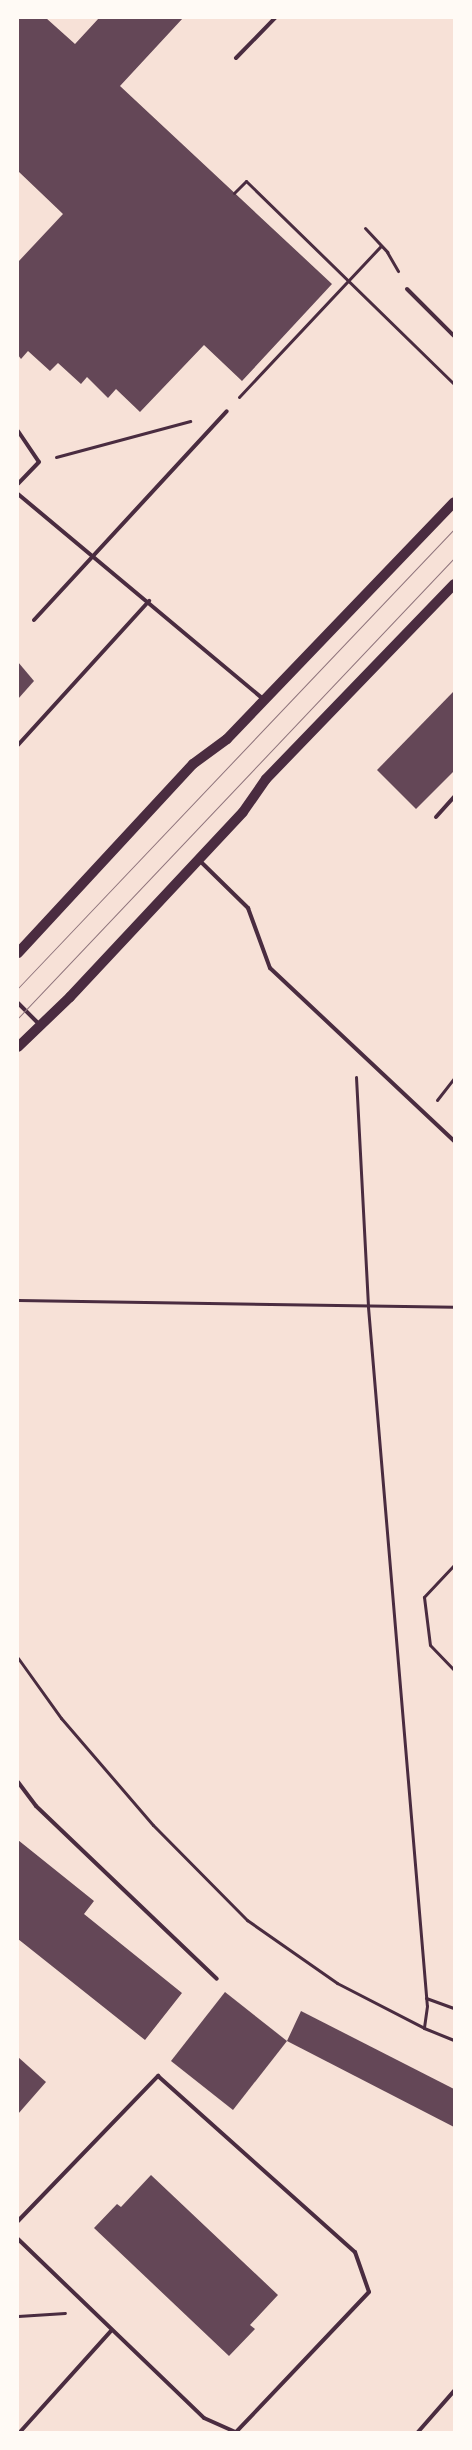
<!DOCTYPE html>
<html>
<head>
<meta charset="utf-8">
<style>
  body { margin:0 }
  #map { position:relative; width:472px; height:2450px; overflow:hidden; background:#f7e1d7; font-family:"Exo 2",sans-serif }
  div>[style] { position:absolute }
  .building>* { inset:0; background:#644757 }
  .path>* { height:3px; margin:-1.5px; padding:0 1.5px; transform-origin:1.5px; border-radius:1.5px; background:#4a2c40 }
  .service>* { height:4px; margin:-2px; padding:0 2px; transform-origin:2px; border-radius:2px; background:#4a2c40 }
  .secondary>* { height:10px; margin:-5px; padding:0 5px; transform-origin:5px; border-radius:5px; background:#4a2c40 }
  .tram>* { height:1px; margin:-0.5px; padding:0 0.5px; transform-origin:0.5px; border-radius:0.5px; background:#8f747c }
  span { translate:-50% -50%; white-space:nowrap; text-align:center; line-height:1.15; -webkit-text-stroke:4.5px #fffaf5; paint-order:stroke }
  .frame { position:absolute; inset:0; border:19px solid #fffaf5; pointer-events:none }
</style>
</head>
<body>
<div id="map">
  <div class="building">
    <i style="clip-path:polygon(19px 18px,46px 18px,75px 44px,99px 18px,183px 18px,120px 86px,332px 284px,242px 381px,204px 345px,140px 412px,116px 389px,108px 398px,87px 377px,81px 384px,58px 363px,50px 371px,28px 351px,21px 359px,18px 355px,18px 262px,63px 214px,18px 171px)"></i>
    <i style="clip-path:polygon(18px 662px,34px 681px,18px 699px)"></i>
    <i style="clip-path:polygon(454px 691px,454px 771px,416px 809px,377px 770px)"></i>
    <i style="clip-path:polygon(18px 1840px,94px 1901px,84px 1914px,182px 1993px,145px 2040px,18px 1939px)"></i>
    <i style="clip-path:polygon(225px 1992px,287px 2041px,233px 2110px,171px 2061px)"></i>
    <i style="clip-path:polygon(301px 2011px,454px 2089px,454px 2127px,287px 2041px)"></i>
    <i style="clip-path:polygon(18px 2057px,46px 2082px,18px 2114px)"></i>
    <i style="clip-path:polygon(151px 2175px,278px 2295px,250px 2325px,255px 2329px,229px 2356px,94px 2228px,117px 2204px,121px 2207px)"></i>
  </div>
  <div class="path">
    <i style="left:234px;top:193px;width:17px;rotate:-45deg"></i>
    <i style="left:246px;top:181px;width:291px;rotate:44.3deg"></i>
    <i style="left:365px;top:228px;width:33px;rotate:47deg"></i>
    <i style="left:387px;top:252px;width:22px;rotate:60deg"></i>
    <i style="left:239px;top:397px;width:207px;rotate:-46.8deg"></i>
    <i style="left:56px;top:457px;width:139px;rotate:-15deg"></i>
    <i style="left:356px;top:1077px;width:230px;rotate:87deg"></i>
    <i style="left:368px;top:1307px;width:701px;rotate:85.18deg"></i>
    <i style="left:427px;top:2006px;width:22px;rotate:98deg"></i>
    <i style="left:437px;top:1100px;width:28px;rotate:-52deg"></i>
    <i style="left:18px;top:1300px;width:436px;rotate:0.9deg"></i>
    <i style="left:454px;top:1565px;width:44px;rotate:133.2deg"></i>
    <i style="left:424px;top:1597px;width:48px;rotate:82.9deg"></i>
    <i style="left:430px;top:1645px;width:35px;rotate:46deg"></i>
    <i style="left:18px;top:1658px;width:74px;rotate:54.4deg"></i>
    <i style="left:61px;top:1718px;width:141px;rotate:49.3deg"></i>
    <i style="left:153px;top:1825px;width:134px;rotate:45.3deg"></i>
    <i style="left:247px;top:1920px;width:110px;rotate:35deg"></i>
    <i style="left:337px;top:1983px;width:98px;rotate:27.3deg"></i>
    <i style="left:424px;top:2028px;width:32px;rotate:22deg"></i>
    <i style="left:426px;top:1998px;width:30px;rotate:20deg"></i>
    <i style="left:18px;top:2316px;width:47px;rotate:-3.7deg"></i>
  </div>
  <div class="service">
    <i style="left:236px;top:58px;width:56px;rotate:-45.7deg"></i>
    <i style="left:407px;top:289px;width:66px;rotate:45deg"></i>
    <i style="left:18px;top:431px;width:37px;rotate:56deg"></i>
    <i style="left:39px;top:462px;width:30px;rotate:134deg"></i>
    <i style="left:18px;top:494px;width:319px;rotate:39.9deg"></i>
    <i style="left:34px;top:620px;width:284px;rotate:-47.3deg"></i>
    <i style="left:18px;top:745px;width:195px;rotate:-47.7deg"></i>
    <i style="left:436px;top:817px;width:27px;rotate:-48deg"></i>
    <i style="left:199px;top:860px;width:69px;rotate:44.4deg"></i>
    <i style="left:248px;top:908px;width:64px;rotate:69.9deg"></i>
    <i style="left:270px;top:968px;width:253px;rotate:43.2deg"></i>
    <i style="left:18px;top:1003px;width:30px;rotate:45deg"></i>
    <i style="left:18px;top:1782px;width:30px;rotate:53deg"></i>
    <i style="left:36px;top:1806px;width:250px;rotate:43.7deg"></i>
    <i style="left:18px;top:2221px;width:202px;rotate:-46deg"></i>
    <i style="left:158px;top:2076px;width:264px;rotate:41.8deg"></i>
    <i style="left:355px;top:2252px;width:42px;rotate:70.7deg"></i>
    <i style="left:369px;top:2292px;width:193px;rotate:133.5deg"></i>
    <i style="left:18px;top:2239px;width:258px;rotate:43.9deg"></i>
    <i style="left:204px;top:2418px;width:35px;rotate:24deg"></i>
    <i style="left:20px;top:2432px;width:136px;rotate:-48deg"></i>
    <i style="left:418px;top:2432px;width:55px;rotate:-48.7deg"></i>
  </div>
  <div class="secondary">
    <i style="left:18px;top:953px;width:258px;rotate:-47.2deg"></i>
    <i style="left:193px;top:764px;width:42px;rotate:-36.3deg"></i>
    <i style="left:227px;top:739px;width:328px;rotate:-46.2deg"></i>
    <i style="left:18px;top:1047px;width:72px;rotate:-43.9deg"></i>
    <i style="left:70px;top:997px;width:253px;rotate:-46.9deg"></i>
    <i style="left:243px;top:812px;width:40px;rotate:-55.1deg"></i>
    <i style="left:266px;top:779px;width:271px;rotate:-46deg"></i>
  </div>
  <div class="tram">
    <i style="left:18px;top:988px;width:633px;rotate:-46.47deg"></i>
    <i style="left:18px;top:1018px;width:634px;rotate:-46.53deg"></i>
  </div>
  <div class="frame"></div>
</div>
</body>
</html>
